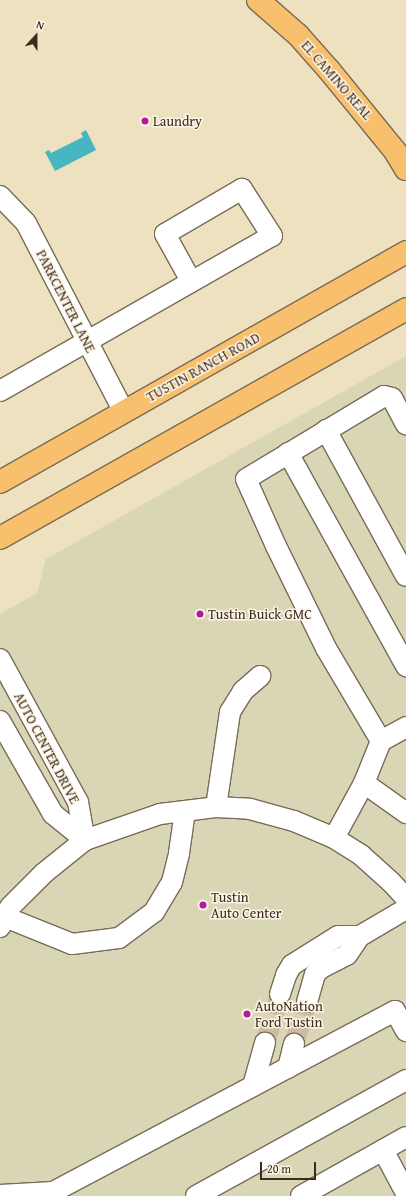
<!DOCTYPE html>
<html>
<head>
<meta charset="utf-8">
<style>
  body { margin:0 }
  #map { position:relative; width:406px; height:1196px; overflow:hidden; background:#eee1c0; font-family:"Gentium Book Plus",serif }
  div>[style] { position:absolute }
  .built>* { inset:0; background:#d9d6b5 }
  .water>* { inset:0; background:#47b6c0 }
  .minor-tunnel>* { height:20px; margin-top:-10px; transform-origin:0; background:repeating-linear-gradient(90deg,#cabca0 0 20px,transparent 0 30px) }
  .roads { filter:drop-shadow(1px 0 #7a6a57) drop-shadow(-1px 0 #7a6a57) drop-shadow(0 1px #7a6a57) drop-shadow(0 -1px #7a6a57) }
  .minor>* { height:20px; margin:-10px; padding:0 10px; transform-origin:10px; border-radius:10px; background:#fff }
  .major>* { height:22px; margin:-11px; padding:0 11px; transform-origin:11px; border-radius:11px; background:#f8bf6c }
  .dots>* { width:11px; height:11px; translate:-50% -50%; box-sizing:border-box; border:2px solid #fcf5e5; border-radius:50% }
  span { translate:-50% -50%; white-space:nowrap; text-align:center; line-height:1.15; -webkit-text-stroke:3px #fcf5e5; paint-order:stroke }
  .street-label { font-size:14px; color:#3b2a1e }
  .poi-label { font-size:14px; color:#3b2a1e }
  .left { translate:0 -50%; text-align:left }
  .north { position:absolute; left:16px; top:16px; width:40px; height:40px; -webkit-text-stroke:3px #fcf5e5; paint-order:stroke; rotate:21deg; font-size:11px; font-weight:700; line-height:16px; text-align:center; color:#3b2a1e }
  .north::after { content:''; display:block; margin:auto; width:14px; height:18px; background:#3b2a1e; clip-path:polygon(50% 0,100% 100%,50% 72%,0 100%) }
  .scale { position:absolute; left:260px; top:1162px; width:56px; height:18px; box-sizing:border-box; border:2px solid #3b2a1e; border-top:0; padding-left:5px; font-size:12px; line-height:14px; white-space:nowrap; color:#3b2a1e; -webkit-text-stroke:3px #fcf5e5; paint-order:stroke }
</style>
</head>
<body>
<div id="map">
  <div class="built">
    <i style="clip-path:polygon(406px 356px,406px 1196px,0 1196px,0 614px,37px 593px,46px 559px)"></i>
  </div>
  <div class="water">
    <i style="clip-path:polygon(86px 130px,96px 150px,55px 171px,45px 152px,49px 150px,51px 153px,83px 137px,81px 133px)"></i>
  </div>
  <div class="minor-tunnel">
    <i style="left:265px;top:1043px;width:51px;rotate:-73deg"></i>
    <i style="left:294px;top:1044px;width:44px;rotate:-72.8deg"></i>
  </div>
  <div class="roads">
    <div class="minor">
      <i style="left:0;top:196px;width:37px;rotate:46deg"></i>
      <i style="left:26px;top:223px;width:213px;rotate:62.6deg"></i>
      <i style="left:0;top:391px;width:313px;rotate:-29.7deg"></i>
      <i style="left:272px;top:236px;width:56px;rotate:-122.6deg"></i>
      <i style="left:242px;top:189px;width:89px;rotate:149.7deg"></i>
      <i style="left:165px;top:234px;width:54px;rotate:61deg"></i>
      <i style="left:326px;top:430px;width:166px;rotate:61.3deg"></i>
      <i style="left:288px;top:453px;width:244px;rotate:61deg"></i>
      <i style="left:0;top:659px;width:163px;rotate:61.4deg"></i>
      <i style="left:78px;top:802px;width:39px;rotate:80deg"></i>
      <i style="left:0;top:721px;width:107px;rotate:60.3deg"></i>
      <i style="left:53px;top:814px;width:41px;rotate:39.1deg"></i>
      <i style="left:381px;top:741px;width:108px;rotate:-120.6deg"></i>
      <i style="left:326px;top:648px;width:114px;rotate:-116.1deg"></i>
      <i style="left:276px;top:546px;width:73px;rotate:-114.1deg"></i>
      <i style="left:246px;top:479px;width:161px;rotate:-31deg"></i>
      <i style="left:384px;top:396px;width:8px;rotate:14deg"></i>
      <i style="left:392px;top:398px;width:30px;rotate:62deg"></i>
      <i style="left:364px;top:783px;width:52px;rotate:35.5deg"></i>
      <i style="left:216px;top:807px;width:96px;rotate:-81.6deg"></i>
      <i style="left:230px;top:712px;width:25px;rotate:-58deg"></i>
      <i style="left:243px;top:691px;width:23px;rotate:-41deg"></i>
      <i style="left:334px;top:838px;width:63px;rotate:-61.4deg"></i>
      <i style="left:364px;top:783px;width:45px;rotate:-68deg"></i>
      <i style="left:381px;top:741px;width:29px;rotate:-29deg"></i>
      <i style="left:5px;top:917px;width:72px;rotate:21.9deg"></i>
      <i style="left:72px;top:944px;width:47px;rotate:-7.3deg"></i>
      <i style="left:119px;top:938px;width:44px;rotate:-36.6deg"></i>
      <i style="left:154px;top:912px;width:35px;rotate:-59deg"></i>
      <i style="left:172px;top:882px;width:30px;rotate:-76deg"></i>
      <i style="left:179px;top:853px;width:42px;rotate:-81.9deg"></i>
      <i style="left:0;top:927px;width:22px;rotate:-63deg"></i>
      <i style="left:10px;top:907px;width:48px;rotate:-45deg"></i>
      <i style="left:44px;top:873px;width:53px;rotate:-38.8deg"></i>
      <i style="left:85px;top:840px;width:79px;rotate:-19.1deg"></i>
      <i style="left:160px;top:814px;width:56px;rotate:-7.1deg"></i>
      <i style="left:216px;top:807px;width:34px;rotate:3deg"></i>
      <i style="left:250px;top:809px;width:46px;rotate:15.3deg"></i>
      <i style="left:294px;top:821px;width:43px;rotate:23deg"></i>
      <i style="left:334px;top:838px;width:32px;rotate:32deg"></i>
      <i style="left:361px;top:855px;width:40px;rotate:42deg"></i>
      <i style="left:391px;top:882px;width:22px;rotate:47deg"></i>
      <i style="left:280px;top:994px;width:20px;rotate:-72deg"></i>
      <i style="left:286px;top:975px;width:12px;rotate:-59deg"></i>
      <i style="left:292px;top:965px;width:54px;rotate:-32.2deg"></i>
      <i style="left:338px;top:936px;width:22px"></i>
      <i style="left:307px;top:1002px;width:29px;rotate:-74deg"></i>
      <i style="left:315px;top:974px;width:8px;rotate:-45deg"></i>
      <i style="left:321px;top:968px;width:29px;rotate:-27deg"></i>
      <i style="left:347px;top:955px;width:23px;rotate:-56deg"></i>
      <i style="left:360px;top:936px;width:53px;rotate:-30.4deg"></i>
      <i style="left:288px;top:1068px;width:25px;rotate:-76deg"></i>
      <i style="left:253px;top:1086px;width:45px;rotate:-74.4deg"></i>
      <i style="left:383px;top:1150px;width:49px;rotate:61.9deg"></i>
      <i style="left:53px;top:1192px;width:387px;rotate:-27.9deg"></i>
      <i style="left:395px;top:1011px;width:23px;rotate:61deg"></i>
      <i style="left:0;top:1195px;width:53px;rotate:-3.2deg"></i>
      <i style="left:53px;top:1192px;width:4px;rotate:76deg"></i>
      <i style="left:196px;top:1196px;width:240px;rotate:-28.9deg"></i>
      <i style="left:301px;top:1196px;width:120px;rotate:-29.3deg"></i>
    </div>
    <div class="major">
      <i style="left:258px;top:0;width:53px;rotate:41.2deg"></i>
      <i style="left:298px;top:35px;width:47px;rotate:48.5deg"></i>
      <i style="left:329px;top:70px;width:104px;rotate:50.8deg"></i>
      <i style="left:395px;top:151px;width:21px;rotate:59deg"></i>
      <i style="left:0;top:482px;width:467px;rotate:-29.5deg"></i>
      <i style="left:0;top:538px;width:466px;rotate:-29.4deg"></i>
    </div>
  </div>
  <div class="dots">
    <i style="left:145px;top:121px;background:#b5179e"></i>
    <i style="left:200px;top:614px;background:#b5179e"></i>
    <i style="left:203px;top:905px;background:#b5179e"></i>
    <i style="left:247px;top:1014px;background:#b5179e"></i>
  </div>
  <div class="street-label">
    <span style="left:337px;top:80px;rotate:49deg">EL CAMINO REAL</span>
    <span style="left:66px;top:301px;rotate:63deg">PARKCENTER LANE</span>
    <span style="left:203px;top:367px;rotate:-29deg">TUSTIN RANCH ROAD</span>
    <span style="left:47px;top:748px;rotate:62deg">AUTO CENTER DRIVE</span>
  </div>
  <div class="poi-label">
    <span class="left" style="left:153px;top:121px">Laundry</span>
    <span class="left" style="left:208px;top:614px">Tustin Buick GMC</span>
    <span class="left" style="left:211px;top:905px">Tustin<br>Auto Center</span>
    <span class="left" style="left:255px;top:1014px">AutoNation<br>Ford Tustin</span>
  </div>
  <div class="north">N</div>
  <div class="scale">20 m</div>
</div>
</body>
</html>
